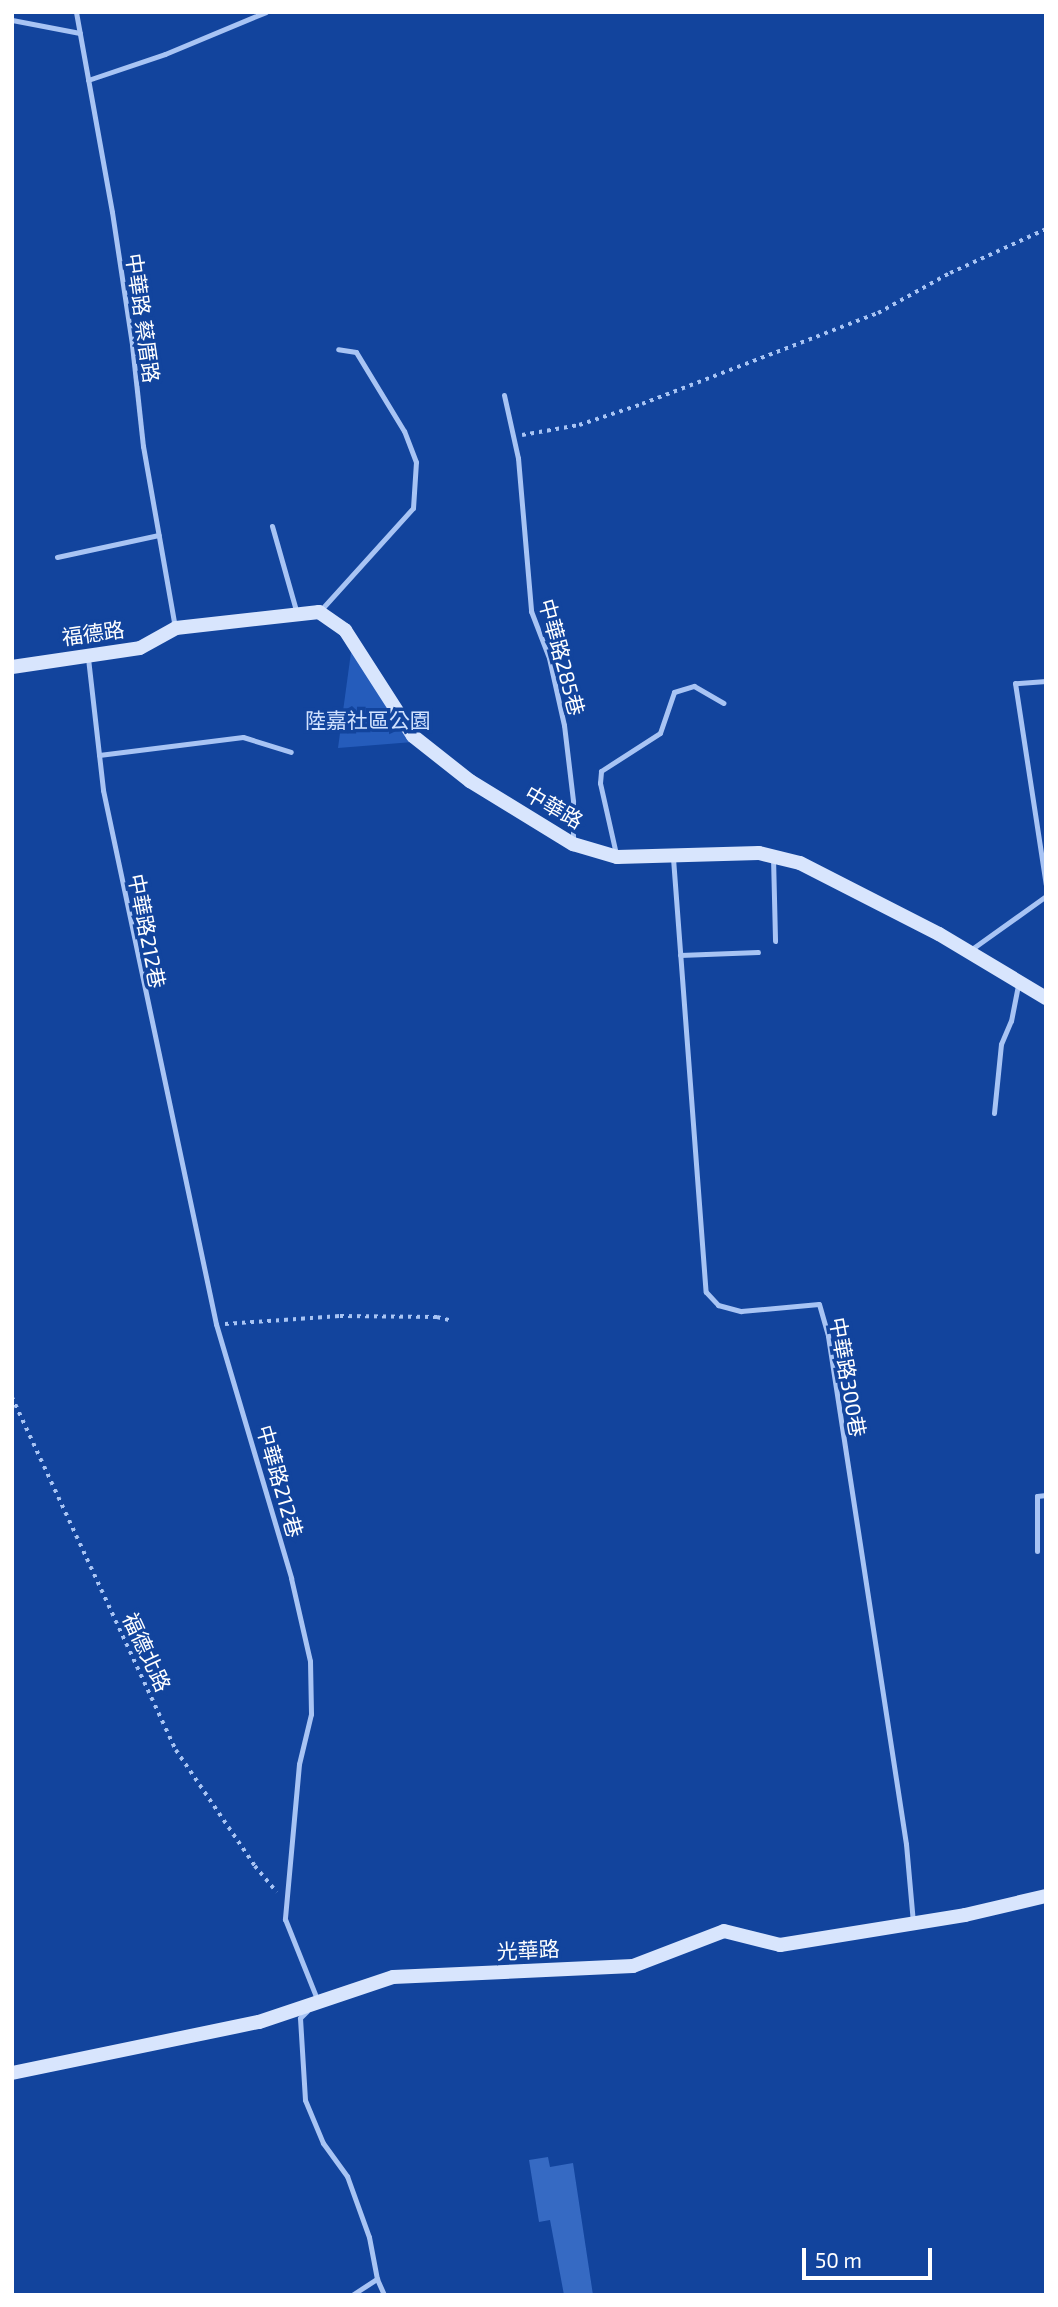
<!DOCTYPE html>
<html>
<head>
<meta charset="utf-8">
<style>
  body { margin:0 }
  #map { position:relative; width:1058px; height:2307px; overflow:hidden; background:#12449d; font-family:"Exo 2","Noto Sans TC",sans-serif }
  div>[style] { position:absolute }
  .green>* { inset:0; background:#255cbb }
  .building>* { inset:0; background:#366ac3 }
  .path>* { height:3.5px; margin-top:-1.75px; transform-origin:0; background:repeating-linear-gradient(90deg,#a8c4f4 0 3.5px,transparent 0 8.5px) }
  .lane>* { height:5px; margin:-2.5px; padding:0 2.5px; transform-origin:2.5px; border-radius:2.5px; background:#a8c4f4 }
  .secondary>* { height:14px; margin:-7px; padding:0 7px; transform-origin:7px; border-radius:7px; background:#d8e5fd }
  span { translate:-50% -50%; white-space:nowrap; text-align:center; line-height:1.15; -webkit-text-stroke:7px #12449d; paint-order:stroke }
  .street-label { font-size:21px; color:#fff }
  .park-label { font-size:21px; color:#d0e1fe }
  .frame { position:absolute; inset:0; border:14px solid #fff; pointer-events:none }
  .scale { position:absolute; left:802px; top:2248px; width:130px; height:32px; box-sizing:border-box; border:4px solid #fff; border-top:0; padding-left:9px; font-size:21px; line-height:24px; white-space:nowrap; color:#fff; -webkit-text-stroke:5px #12449d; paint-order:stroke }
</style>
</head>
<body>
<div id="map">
  <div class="green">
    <i style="clip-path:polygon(352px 645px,413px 742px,338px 748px)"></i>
  </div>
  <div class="building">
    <i style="clip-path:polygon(548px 2157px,550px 2167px,573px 2163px,593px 2295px,564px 2295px,550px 2220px,539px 2222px,529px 2160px)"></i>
  </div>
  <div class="path">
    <i style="left:522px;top:435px;width:58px;rotate:-10deg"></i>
    <i style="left:579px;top:425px;width:66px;rotate:-18.4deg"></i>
    <i style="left:642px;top:404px;width:253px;rotate:-21.1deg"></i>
    <i style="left:878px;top:313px;width:82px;rotate:-29.1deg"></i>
    <i style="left:950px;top:273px;width:106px;rotate:-24.6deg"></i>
    <i style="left:225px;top:1324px;width:115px;rotate:-4deg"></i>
    <i style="left:340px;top:1316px;width:97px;rotate:0.6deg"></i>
    <i style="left:437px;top:1317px;width:16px;rotate:14deg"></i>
    <i style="left:12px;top:1397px;width:389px;rotate:65.1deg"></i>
    <i style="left:176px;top:1750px;width:140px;rotate:55.7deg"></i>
    <i style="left:255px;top:1866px;width:34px;rotate:50deg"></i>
  </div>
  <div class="lane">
    <i style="left:76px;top:12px;width:203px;rotate:79.8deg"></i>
    <i style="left:112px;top:212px;width:134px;rotate:81.4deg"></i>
    <i style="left:132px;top:345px;width:102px;rotate:83.8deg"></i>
    <i style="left:143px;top:446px;width:184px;rotate:80deg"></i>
    <i style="left:12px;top:20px;width:69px;rotate:10.8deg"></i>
    <i style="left:88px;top:80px;width:81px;rotate:-18.7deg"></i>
    <i style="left:165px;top:54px;width:109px;rotate:-22.6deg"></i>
    <i style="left:504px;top:395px;width:65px;rotate:77.5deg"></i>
    <i style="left:518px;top:458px;width:154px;rotate:85.1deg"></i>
    <i style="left:531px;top:611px;width:50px;rotate:69deg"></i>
    <i style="left:549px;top:658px;width:69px;rotate:77.4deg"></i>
    <i style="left:564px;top:725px;width:77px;rotate:83.2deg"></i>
    <i style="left:573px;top:801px;width:42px;rotate:90deg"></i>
    <i style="left:272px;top:526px;width:91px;rotate:74.1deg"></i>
    <i style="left:57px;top:557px;width:104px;rotate:-12.2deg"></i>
    <i style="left:319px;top:612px;width:140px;rotate:-47.9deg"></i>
    <i style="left:413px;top:508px;width:46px;rotate:-86.3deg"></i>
    <i style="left:416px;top:462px;width:33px;rotate:-111deg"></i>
    <i style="left:404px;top:431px;width:92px;rotate:-121.3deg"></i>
    <i style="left:356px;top:352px;width:18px;rotate:-171deg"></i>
    <i style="left:88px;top:658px;width:133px;rotate:83.5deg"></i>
    <i style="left:103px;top:790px;width:546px;rotate:78.05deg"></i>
    <i style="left:216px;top:1324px;width:265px;rotate:73.5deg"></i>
    <i style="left:291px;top:1578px;width:85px;rotate:77.1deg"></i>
    <i style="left:310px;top:1661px;width:53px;rotate:88.9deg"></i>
    <i style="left:311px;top:1714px;width:51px;rotate:103.5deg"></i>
    <i style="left:299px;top:1764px;width:156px;rotate:95.2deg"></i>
    <i style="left:285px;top:1919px;width:86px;rotate:68.2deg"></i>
    <i style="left:1046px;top:681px;width:31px;rotate:176deg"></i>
    <i style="left:1015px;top:683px;width:204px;rotate:81.3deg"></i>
    <i style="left:99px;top:755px;width:145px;rotate:-7.1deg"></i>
    <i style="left:243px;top:737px;width:50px;rotate:17.4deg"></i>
    <i style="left:616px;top:854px;width:73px;rotate:-102.7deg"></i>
    <i style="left:600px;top:783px;width:12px;rotate:-85deg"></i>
    <i style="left:601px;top:771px;width:70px;rotate:-32.8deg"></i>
    <i style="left:660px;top:733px;width:43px;rotate:-71.1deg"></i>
    <i style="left:674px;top:692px;width:21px;rotate:-17deg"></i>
    <i style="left:694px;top:686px;width:34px;rotate:30deg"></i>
    <i style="left:773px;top:857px;width:84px;rotate:88.6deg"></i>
    <i style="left:673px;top:858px;width:435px;rotate:85.7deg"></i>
    <i style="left:706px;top:1292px;width:18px;rotate:47deg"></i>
    <i style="left:718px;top:1305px;width:24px;rotate:15deg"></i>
    <i style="left:741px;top:1311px;width:78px;rotate:-5.1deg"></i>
    <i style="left:819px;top:1304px;width:33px;rotate:74deg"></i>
    <i style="left:828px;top:1336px;width:514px;rotate:81.27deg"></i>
    <i style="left:906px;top:1844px;width:78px;rotate:84.9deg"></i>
    <i style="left:969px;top:951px;width:95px;rotate:-35.5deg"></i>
    <i style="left:680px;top:955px;width:78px;rotate:-2.2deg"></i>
    <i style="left:994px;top:1113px;width:69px;rotate:-84.2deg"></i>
    <i style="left:1001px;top:1044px;width:25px;rotate:-67deg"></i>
    <i style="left:1011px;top:1021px;width:37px;rotate:-79deg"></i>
    <i style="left:1037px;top:1551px;width:55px;rotate:-90deg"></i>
    <i style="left:1037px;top:1496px;width:9px;rotate:-6deg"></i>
    <i style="left:307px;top:2011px;width:10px;rotate:135deg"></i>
    <i style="left:300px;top:2018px;width:82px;rotate:86.5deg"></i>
    <i style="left:305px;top:2100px;width:47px;rotate:67.3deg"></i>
    <i style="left:323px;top:2143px;width:41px;rotate:54deg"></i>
    <i style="left:347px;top:2176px;width:65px;rotate:70.2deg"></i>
    <i style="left:369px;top:2237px;width:43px;rotate:79.2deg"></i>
    <i style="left:377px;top:2279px;width:17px;rotate:66deg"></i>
    <i style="left:352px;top:2295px;width:30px;rotate:-33deg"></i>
  </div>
  <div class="secondary">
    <i style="left:12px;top:667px;width:129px;rotate:-8.4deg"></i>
    <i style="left:140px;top:648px;width:41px;rotate:-29.1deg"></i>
    <i style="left:176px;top:628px;width:144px;rotate:-6.4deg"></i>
    <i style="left:319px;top:612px;width:32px;rotate:35deg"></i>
    <i style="left:345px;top:630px;width:126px;rotate:57.3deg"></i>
    <i style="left:413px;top:736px;width:73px;rotate:38.3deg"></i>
    <i style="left:470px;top:781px;width:121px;rotate:31.5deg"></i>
    <i style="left:573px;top:844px;width:46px;rotate:16.5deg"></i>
    <i style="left:617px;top:857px;width:142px;rotate:-1.6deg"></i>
    <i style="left:759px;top:853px;width:42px;rotate:13.7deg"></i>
    <i style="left:800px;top:863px;width:156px;rotate:27.1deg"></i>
    <i style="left:939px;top:934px;width:125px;rotate:30.9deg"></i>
    <i style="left:12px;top:2073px;width:252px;rotate:-11.7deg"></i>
    <i style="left:259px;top:2022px;width:141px;rotate:-18.6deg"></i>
    <i style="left:393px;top:1977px;width:240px;rotate:-2.6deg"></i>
    <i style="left:633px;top:1966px;width:97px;rotate:-21deg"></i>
    <i style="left:724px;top:1931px;width:58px;rotate:14deg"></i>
    <i style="left:780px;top:1945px;width:187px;rotate:-9.2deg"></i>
    <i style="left:965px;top:1915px;width:83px;rotate:-13.2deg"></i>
  </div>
  <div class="street-label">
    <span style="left:143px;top:318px;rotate:82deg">中華路 蔡厝路</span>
    <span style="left:93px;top:633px;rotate:-8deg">福德路</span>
    <span style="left:562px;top:657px;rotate:75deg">中華路285巷</span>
    <span style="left:554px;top:807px;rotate:30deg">中華路</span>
    <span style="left:147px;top:931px;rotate:79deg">中華路212巷</span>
    <span style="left:848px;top:1377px;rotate:80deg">中華路300巷</span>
    <span style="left:280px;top:1481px;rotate:74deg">中華路212巷</span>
    <span style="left:147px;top:1652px;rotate:65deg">福德北路</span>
    <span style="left:528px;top:1950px;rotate:-3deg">光華路</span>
  </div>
  <div class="park-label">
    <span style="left:368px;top:720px">陸嘉社區公園</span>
  </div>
  <div class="frame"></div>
  <div class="scale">50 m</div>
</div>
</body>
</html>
